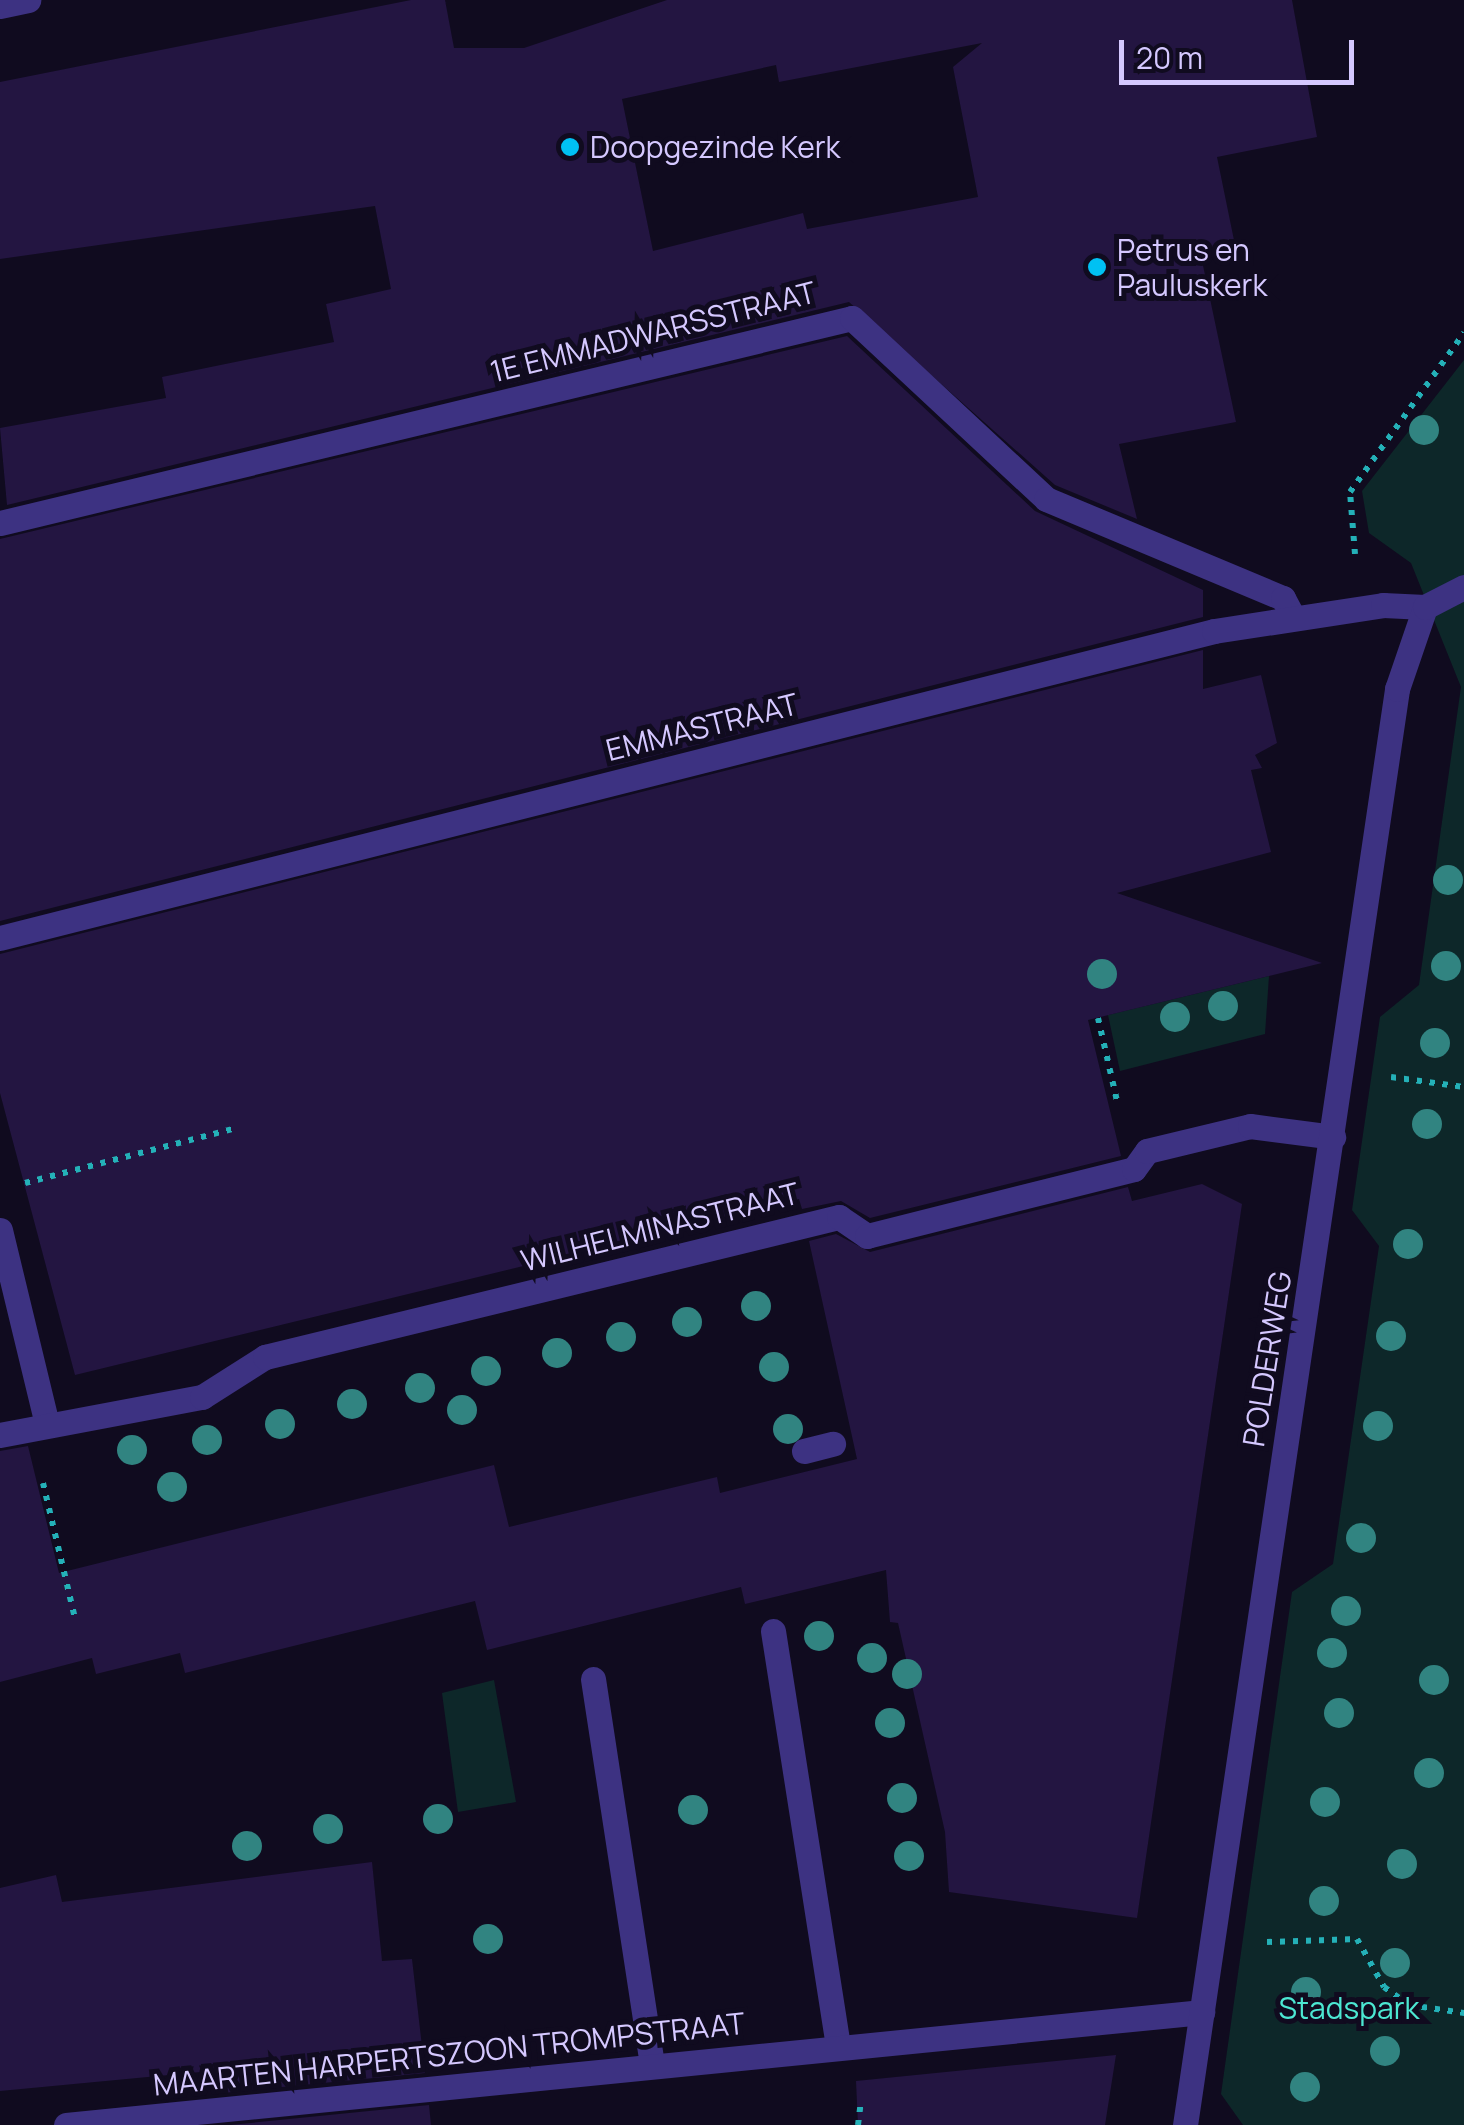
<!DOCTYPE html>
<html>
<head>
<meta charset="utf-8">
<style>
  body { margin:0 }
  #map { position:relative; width:1464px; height:2125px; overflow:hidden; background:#100b1f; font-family:Manrope,sans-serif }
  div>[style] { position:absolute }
  .green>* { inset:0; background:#0d2729 }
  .building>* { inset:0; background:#231541 }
  .path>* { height:6px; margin-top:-3px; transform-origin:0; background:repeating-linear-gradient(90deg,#24b1b8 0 5px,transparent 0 13px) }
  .lane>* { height:25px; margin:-12.5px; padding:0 12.5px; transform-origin:12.5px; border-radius:12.5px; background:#3d3282 }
  .street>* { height:25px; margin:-12.5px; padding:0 12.5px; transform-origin:12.5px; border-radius:12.5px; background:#3d3282 }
  .trees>* { width:30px; height:30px; margin:-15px; border-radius:50%; background:#318481 }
  .dots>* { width:28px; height:28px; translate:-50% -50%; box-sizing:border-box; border:5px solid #100b1f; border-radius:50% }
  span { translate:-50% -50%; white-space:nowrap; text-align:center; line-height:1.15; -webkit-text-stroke:10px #100b1f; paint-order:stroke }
  .poi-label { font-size:30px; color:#d5c8ff }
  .left { translate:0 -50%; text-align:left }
  .street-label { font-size:30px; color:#d5c8ff }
  .park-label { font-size:30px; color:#4ce7d2 }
  .scale { position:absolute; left:1119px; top:40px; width:235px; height:45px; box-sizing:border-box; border:5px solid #d5c8ff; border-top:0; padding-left:12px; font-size:30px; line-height:35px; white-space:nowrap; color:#d5c8ff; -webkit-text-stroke:8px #100b1f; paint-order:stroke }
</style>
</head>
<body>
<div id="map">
  <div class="green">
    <i style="clip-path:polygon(1464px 360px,1464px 2125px,1243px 2125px,1221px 2094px,1292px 1592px,1333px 1564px,1379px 1246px,1352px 1210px,1380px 1017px,1419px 985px,1461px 687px,1411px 563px,1369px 533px,1362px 491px)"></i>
    <i style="clip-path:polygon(1269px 976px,1265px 1034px,1120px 1071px,1108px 1015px)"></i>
    <i style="clip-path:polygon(494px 1680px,516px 1802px,458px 1812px,442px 1693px)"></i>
  </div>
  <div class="building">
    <i style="clip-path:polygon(evenodd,411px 0,445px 0,454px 48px,524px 48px,667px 0,1292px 0,1317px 137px,1217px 157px,1236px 250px,1201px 256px,1236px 422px,1119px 444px,1137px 519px,1055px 485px,849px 302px,7px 505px,0 428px,166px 398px,162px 377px,334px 342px,326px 304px,391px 289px,375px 206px,0 259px,0 82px,411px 0,982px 43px,953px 67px,978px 197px,807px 229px,803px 213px,653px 251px,622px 99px,776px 65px,779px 82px,982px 43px)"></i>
    <i style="clip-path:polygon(847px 336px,1035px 511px,1203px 590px,1203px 617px,0 921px,0 539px)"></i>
    <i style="clip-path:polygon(1203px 650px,1203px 689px,1261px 675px,1277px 743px,1255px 755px,1262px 768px,1251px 770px,1271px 852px,1117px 893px,1322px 963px,1088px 1020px,1121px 1156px,870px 1218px,841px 1201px,802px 1209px,799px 1199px,75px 1375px,0 1093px,0 954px)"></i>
    <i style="clip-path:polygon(1202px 1184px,1242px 1204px,1137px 1918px,949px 1892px,945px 1832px,898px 1623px,890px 1622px,886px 1570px,745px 1604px,741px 1587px,487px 1650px,475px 1601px,185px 1673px,180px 1653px,96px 1674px,92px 1658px,0 1682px,0 1451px,28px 1446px,59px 1573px,494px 1465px,509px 1527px,717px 1477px,720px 1493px,857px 1459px,809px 1241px,836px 1234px,870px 1252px,1128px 1187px,1132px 1201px)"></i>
    <i style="clip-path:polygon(372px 1862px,382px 1961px,412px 1959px,425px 2073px,212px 2094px,211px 2071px,0 2091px,0 1888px,56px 1875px,62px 1902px)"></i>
    <i style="clip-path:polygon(1116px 2055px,1105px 2125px,858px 2125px,856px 2081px)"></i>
    <i style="clip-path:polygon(429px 2105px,431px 2125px,230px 2125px)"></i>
  </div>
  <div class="path">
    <i style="left:1355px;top:554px;width:62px;rotate:-94.6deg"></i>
    <i style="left:1350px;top:492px;width:196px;rotate:-54.4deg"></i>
    <i style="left:1098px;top:1018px;width:89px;rotate:77.1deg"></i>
    <i style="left:1391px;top:1077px;width:74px;rotate:7.8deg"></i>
    <i style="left:25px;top:1183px;width:214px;rotate:-14.6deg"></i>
    <i style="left:43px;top:1483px;width:139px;rotate:76.7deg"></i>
    <i style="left:1267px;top:1942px;width:90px;rotate:-1.9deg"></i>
    <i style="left:1357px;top:1939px;width:55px;rotate:60.6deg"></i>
    <i style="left:1384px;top:1987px;width:31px;rotate:36deg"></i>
    <i style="left:1409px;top:2005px;width:56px;rotate:8.3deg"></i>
    <i style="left:858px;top:2125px;width:23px;rotate:-83deg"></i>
  </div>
  <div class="lane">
    <i style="left:773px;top:1631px;width:421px;rotate:81.1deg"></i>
    <i style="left:593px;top:1679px;width:390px;rotate:81.3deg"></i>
  </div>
  <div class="street">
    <i style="left:0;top:6px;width:29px;rotate:-12deg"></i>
    <i style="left:0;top:523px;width:876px;rotate:-13.53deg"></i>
    <i style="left:852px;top:318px;width:265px;rotate:43deg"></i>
    <i style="left:1046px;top:499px;width:257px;rotate:22.7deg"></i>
    <i style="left:1283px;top:598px;width:19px;rotate:62deg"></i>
    <i style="left:0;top:938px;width:1252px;rotate:-14.19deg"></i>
    <i style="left:1214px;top:631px;width:171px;rotate:-8.7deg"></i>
    <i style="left:1383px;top:605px;width:42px;rotate:2.7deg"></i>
    <i style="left:0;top:1230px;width:200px;rotate:76.4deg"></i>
    <i style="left:0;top:1435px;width:206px;rotate:-10.7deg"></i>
    <i style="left:202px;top:1397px;width:75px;rotate:-32.4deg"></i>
    <i style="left:265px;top:1357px;width:591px;rotate:-13.71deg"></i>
    <i style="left:839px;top:1217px;width:34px;rotate:34deg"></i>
    <i style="left:867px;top:1236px;width:275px;rotate:-14.1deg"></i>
    <i style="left:1134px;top:1169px;width:22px;rotate:-54deg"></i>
    <i style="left:1147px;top:1151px;width:106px;rotate:-13.6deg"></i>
    <i style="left:1250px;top:1126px;width:84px;rotate:7.5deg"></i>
    <i style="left:804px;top:1451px;width:30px;rotate:-14deg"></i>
    <i style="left:66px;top:2125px;width:1142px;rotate:-5.68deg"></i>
    <i style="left:1185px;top:2125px;width:1452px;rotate:-81.6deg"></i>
    <i style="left:1397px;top:689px;width:87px;rotate:-71.1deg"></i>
    <i style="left:1425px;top:607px;width:44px;rotate:-27.1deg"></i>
  </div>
  <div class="trees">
    <i style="left:1424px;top:430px"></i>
    <i style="left:1448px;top:880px"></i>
    <i style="left:1446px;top:966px"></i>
    <i style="left:1102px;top:974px"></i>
    <i style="left:1223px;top:1006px"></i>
    <i style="left:1175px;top:1017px"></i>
    <i style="left:1435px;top:1043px"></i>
    <i style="left:1427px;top:1124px"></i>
    <i style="left:1408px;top:1244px"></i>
    <i style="left:756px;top:1306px"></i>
    <i style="left:687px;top:1322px"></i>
    <i style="left:1391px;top:1336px"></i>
    <i style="left:621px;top:1337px"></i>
    <i style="left:557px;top:1353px"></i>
    <i style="left:774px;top:1367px"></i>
    <i style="left:486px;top:1371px"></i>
    <i style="left:420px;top:1388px"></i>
    <i style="left:352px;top:1404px"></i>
    <i style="left:462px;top:1410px"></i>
    <i style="left:280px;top:1424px"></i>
    <i style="left:1378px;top:1426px"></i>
    <i style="left:788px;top:1429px"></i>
    <i style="left:207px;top:1440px"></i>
    <i style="left:132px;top:1450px"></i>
    <i style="left:172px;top:1487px"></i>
    <i style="left:1361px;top:1538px"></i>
    <i style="left:1346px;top:1611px"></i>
    <i style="left:819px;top:1636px"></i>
    <i style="left:1332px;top:1653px"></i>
    <i style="left:872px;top:1658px"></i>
    <i style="left:907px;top:1674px"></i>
    <i style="left:1434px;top:1680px"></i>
    <i style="left:1339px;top:1713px"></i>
    <i style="left:890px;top:1723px"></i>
    <i style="left:1429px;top:1773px"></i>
    <i style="left:902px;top:1798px"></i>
    <i style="left:1325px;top:1802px"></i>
    <i style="left:693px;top:1810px"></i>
    <i style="left:438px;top:1819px"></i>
    <i style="left:328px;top:1829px"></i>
    <i style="left:247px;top:1846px"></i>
    <i style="left:909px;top:1856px"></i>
    <i style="left:1402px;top:1864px"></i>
    <i style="left:1324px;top:1901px"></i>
    <i style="left:488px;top:1939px"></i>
    <i style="left:1395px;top:1963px"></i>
    <i style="left:1306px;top:1992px"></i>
    <i style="left:1385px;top:2051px"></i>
    <i style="left:1305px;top:2087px"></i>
  </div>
  <div class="dots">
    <i style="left:570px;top:147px;background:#00c1f3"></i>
    <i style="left:1097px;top:267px;background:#00c1f3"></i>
  </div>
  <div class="poi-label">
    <span class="left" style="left:590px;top:147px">Doopgezinde Kerk</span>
    <span class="left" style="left:1117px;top:267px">Petrus en<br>Pauluskerk</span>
  </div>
  <div class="street-label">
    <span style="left:653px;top:332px;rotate:-14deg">1E EMMADWARSSTRAAT</span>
    <span style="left:702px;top:727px;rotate:-14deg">EMMASTRAAT</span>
    <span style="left:660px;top:1227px;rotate:-14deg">WILHELMINASTRAAT</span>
    <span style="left:1267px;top:1359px;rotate:-81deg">POLDERWEG</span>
    <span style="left:449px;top:2054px;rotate:-6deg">MAARTEN HARPERTSZOON TROMPSTRAAT</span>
  </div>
  <div class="park-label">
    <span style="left:1349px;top:2008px">Stadspark</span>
  </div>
  <div class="scale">20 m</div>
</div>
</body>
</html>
